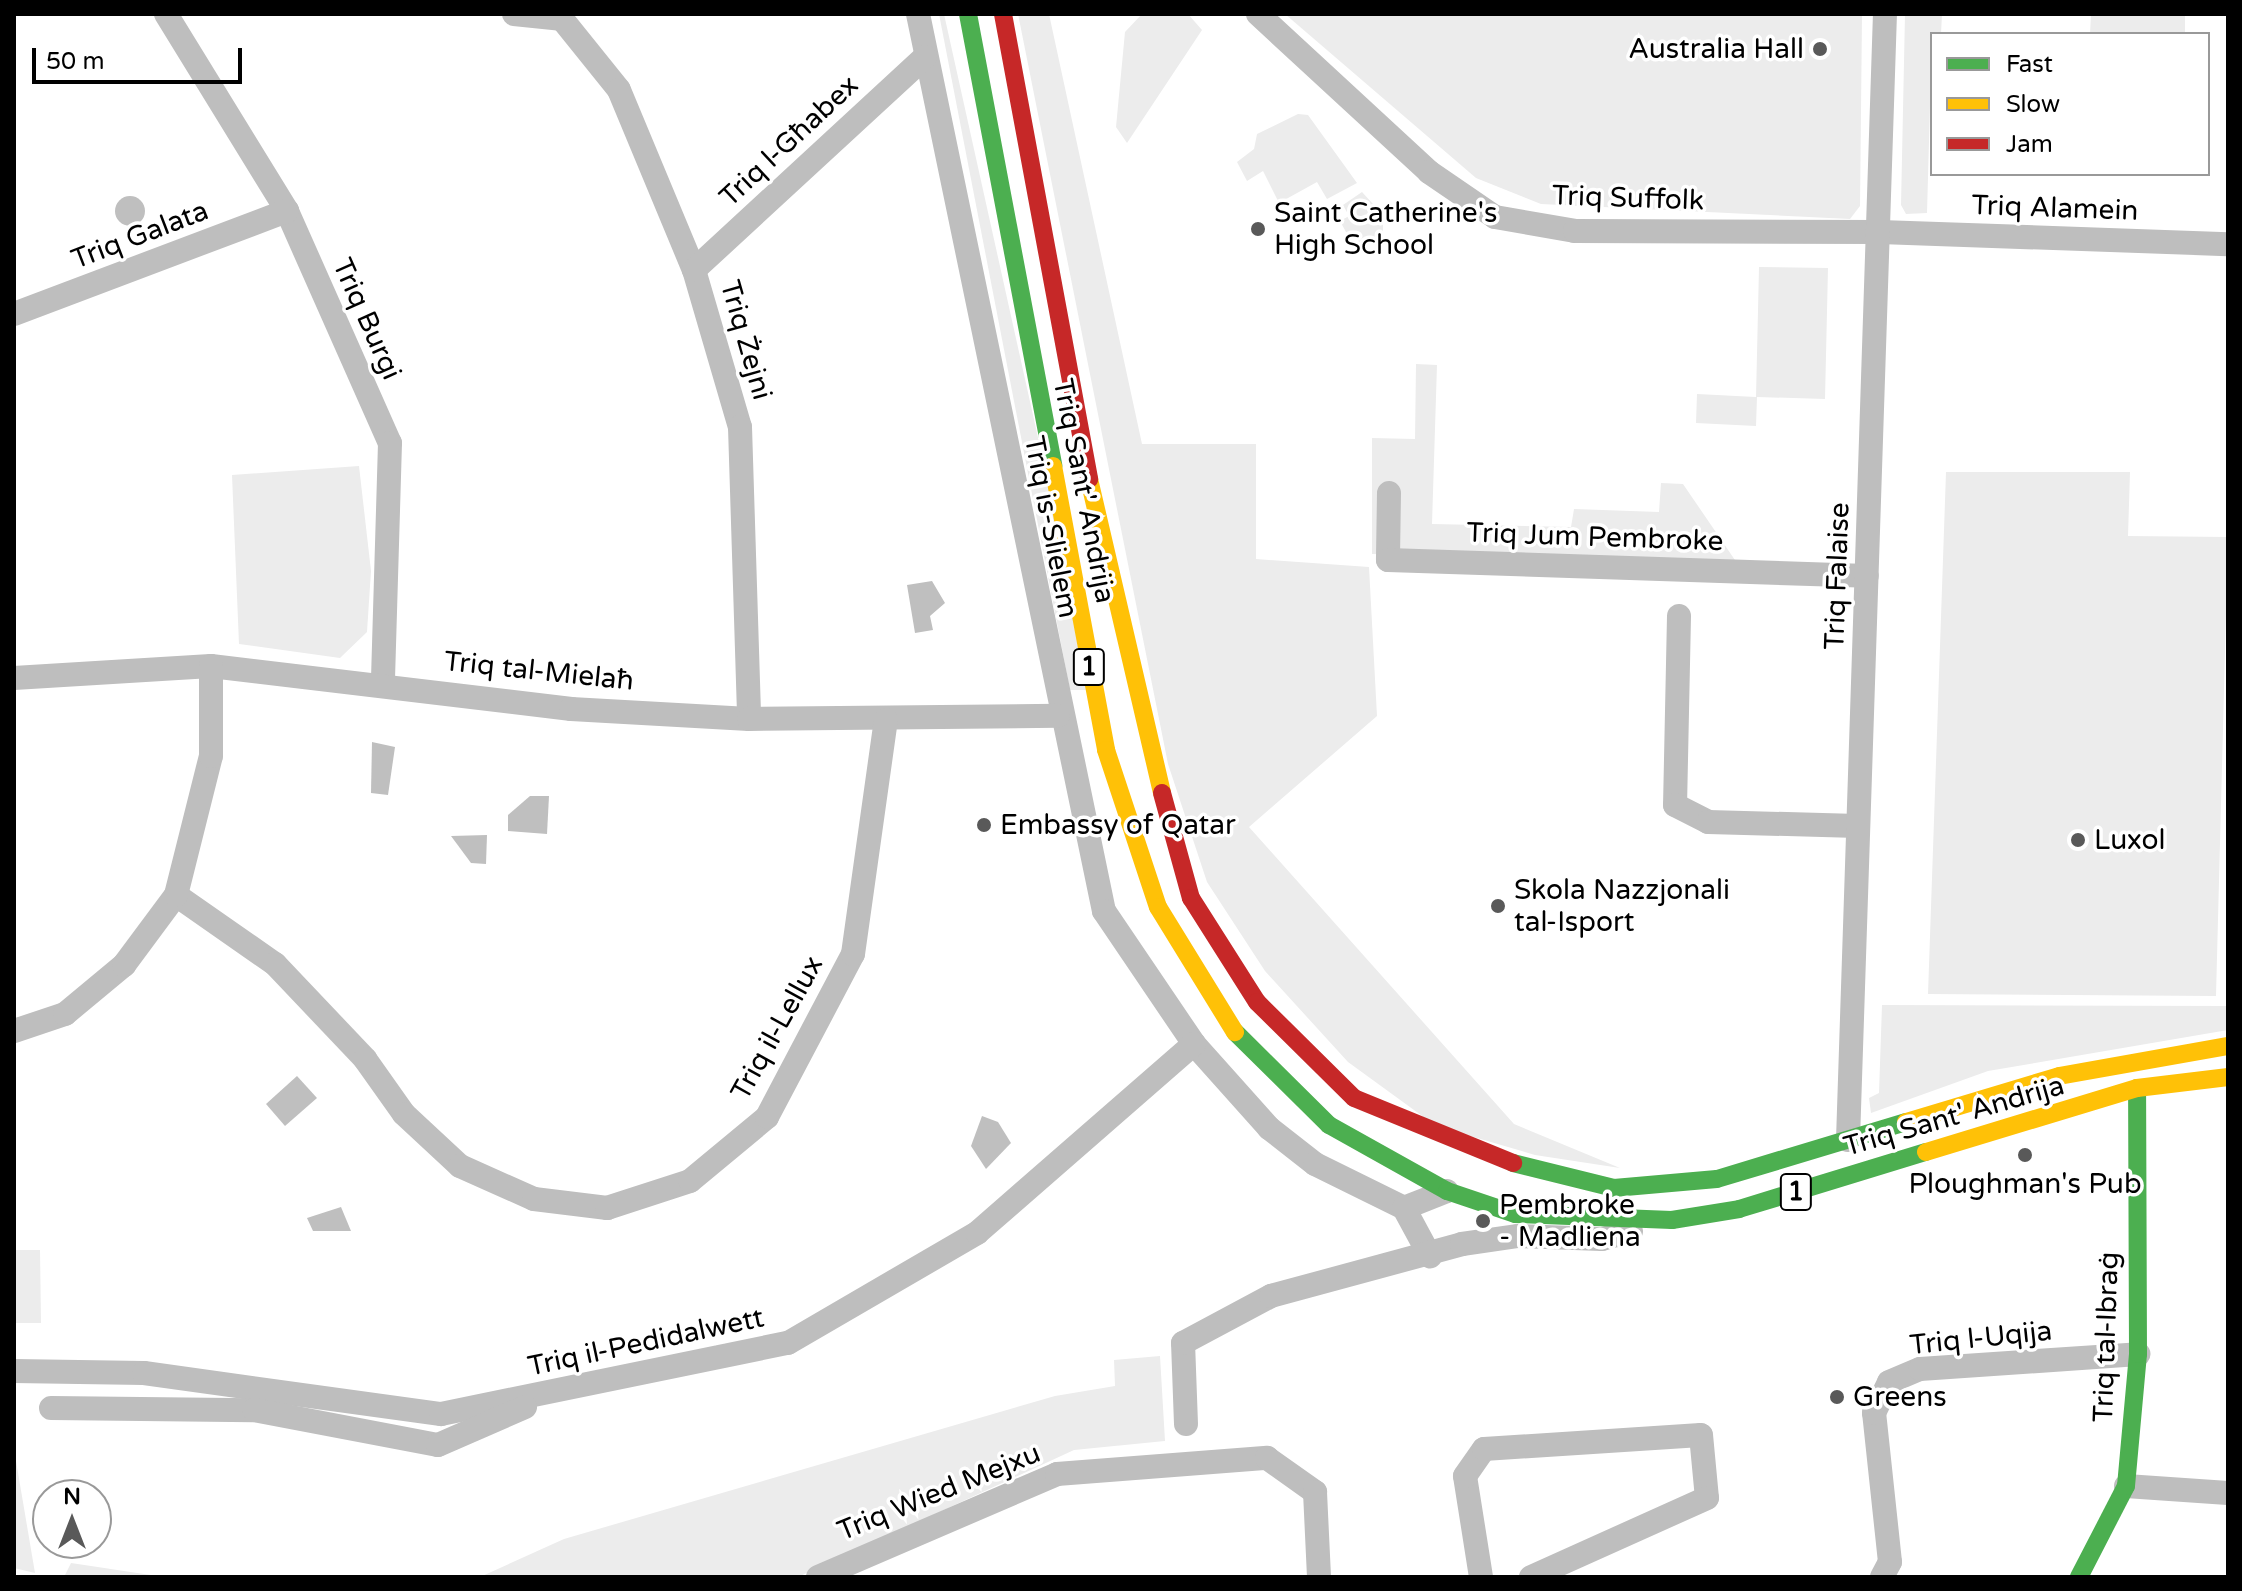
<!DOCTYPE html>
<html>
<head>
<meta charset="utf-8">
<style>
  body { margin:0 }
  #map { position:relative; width:2242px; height:1591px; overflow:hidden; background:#fff; font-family:"Varela Round",sans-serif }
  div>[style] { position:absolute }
  .green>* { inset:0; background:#ececec }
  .water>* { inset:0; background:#bfbfbf }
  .round { border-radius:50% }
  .street>* { height:24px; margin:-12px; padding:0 12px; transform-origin:12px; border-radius:12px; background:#bebebe }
  .fast>* { height:18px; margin:-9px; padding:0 9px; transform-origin:9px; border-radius:9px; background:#4caf50 }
  .slow>* { height:18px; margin:-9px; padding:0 9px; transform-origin:9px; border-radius:9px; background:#ffc107 }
  .jam>* { height:18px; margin:-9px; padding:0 9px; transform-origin:9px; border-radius:9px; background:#c62828 }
  .dots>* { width:22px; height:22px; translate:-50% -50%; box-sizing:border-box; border:4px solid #fff; border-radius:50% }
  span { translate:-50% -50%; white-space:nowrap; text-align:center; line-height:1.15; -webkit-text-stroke:7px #fff; paint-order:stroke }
  .shield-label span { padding:2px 6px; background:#fff; border:2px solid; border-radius:6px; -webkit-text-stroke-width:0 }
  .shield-label { font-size:26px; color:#000; font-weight:700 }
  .poi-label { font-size:28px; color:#000 }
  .right { translate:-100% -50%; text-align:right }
  .left { translate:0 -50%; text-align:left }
  .street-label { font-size:28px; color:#000 }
  .frame { position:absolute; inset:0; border:16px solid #000; pointer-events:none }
  .legend { position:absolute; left:1930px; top:32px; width:280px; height:144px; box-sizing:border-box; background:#fff; border:2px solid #999; margin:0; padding:10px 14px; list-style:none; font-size:24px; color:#000 }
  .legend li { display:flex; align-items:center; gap:16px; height:40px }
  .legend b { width:40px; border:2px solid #999 }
  .north { position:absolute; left:32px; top:1479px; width:80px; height:80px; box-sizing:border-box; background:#fff; border:2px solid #999; border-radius:50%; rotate:0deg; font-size:22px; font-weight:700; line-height:32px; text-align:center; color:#000 }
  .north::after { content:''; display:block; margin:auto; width:28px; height:36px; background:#595959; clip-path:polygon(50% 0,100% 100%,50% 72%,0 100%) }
  .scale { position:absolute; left:32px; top:48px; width:210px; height:36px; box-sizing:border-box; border:4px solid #000; border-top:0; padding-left:10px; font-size:24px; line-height:28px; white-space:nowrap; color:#000; -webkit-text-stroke:6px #fff; paint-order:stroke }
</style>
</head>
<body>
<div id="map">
  <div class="green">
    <i style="clip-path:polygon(939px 14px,944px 14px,1094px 690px,1070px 690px)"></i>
    <i style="clip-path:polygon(1018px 14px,1049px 14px,1142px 444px,1256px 444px,1256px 559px,1369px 567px,1377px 716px,1249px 827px,1514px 1124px,1620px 1168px,1535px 1155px,1436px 1126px,1348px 1062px,1265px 971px,1207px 882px,1168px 764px)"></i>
    <i style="clip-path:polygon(1142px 14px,1188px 14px,1202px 30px,1127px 143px,1116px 127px,1125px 32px)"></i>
    <i style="clip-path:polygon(1285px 14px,1862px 14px,1860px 206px,1850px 219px,1541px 204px,1476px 178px)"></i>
    <i style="clip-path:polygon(1905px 14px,1942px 14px,1941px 34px,1932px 34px,1927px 213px,1906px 214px,1901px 205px)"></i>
    <i style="clip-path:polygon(2091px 14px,2185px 14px,2185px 34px,2090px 34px)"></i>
    <i style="clip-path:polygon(1298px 114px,1308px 115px,1357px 183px,1327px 199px,1317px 182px,1279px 203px,1263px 171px,1247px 181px,1237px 162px,1254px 149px,1257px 134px)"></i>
    <i style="clip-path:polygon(1362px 192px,1383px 215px,1383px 239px,1353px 245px,1340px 221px,1349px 216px,1343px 205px)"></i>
    <i style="clip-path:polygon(1759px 267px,1828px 268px,1825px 399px,1757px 397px,1756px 426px,1696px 423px,1697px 394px,1756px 397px)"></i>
    <i style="clip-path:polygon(1416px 364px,1437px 365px,1432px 524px,1571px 527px,1574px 509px,1659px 512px,1661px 483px,1683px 484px,1737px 563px,1372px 554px,1372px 438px,1415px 439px)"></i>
    <i style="clip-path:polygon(359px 466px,371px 571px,367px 632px,340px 658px,239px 644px,232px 475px)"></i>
    <i style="clip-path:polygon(1946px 472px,2130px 472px,2128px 536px,2228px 537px,2216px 996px,1928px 994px)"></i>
    <i style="clip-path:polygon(1882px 1005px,2228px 1006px,2228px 1030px,1988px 1071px,1871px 1113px,1869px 1098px,1879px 1093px)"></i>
    <i style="clip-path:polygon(14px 1250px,40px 1250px,41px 1323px,14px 1323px)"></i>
    <i style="clip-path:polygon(1160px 1356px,1165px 1441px,1074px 1450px,798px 1577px,480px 1577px,564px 1539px,1055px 1396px,1115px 1386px,1114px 1360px)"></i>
    <i style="clip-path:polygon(14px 1449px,35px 1573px,14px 1568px)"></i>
    <i style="clip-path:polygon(71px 1563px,144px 1574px,165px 1577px,64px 1577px)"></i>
  </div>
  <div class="water">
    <i class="round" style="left:115px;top:196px;width:30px;height:30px"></i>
    <i style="clip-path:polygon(932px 581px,945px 603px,930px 616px,933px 630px,915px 633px,907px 585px)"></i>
    <i style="clip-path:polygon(372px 742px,395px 747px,388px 795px,371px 793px)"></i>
    <i style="clip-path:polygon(530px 796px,549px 796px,547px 834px,508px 831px,508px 815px)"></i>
    <i style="clip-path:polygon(487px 835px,486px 864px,471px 863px,451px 836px)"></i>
    <i style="clip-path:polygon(297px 1076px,317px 1098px,285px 1126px,266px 1104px)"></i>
    <i style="clip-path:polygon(982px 1116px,998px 1122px,1011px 1143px,986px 1169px,971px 1146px)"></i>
    <i style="clip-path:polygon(341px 1207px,351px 1231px,313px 1231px,307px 1218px)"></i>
  </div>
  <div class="street">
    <i style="left:166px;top:14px;width:231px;rotate:58.4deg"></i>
    <i style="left:287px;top:211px;width:254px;rotate:66.1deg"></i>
    <i style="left:390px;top:443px;width:240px;rotate:91.7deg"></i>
    <i style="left:514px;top:14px;width:49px;rotate:5.8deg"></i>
    <i style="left:558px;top:14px;width:97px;rotate:51.2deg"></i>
    <i style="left:619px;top:90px;width:195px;rotate:67.4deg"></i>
    <i style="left:694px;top:270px;width:164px;rotate:73.7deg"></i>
    <i style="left:740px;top:427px;width:292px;rotate:88.2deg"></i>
    <i style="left:918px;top:14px;width:916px;rotate:78.29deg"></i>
    <i style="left:1104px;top:911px;width:161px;rotate:55.9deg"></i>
    <i style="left:1194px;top:1044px;width:113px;rotate:48.2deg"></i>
    <i style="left:1269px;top:1128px;width:58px;rotate:38deg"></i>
    <i style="left:1315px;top:1164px;width:99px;rotate:26.3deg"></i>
    <i style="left:1404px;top:1208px;width:46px;rotate:-21.6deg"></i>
    <i style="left:1258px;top:14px;width:233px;rotate:42.7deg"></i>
    <i style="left:1429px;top:172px;width:80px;rotate:34.3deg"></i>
    <i style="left:1495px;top:217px;width:81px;rotate:9.9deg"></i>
    <i style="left:1575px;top:231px;width:305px;rotate:0.2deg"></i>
    <i style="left:1880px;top:232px;width:348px;rotate:2deg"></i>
    <i style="left:694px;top:270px;width:314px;rotate:-42.7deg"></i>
    <i style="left:14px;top:314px;width:292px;rotate:-20.7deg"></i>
    <i style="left:1389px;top:493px;width:67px;rotate:90.9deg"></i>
    <i style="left:1388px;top:560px;width:479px;rotate:1.9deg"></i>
    <i style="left:1679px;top:616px;width:189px;rotate:91.2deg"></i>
    <i style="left:1675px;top:805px;width:37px;rotate:27deg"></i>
    <i style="left:1708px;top:822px;width:150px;rotate:1.5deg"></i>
    <i style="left:14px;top:678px;width:197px;rotate:-3.5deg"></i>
    <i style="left:211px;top:666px;width:363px;rotate:6.8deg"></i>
    <i style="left:571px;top:709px;width:178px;rotate:3.2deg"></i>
    <i style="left:749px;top:719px;width:309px;rotate:-0.6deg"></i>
    <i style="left:176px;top:895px;width:121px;rotate:34.9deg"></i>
    <i style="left:275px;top:964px;width:131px;rotate:46.5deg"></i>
    <i style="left:365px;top:1059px;width:67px;rotate:54.7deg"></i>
    <i style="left:404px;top:1114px;width:76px;rotate:42.9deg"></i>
    <i style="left:460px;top:1166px;width:81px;rotate:24deg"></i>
    <i style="left:534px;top:1199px;width:74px;rotate:7deg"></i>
    <i style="left:607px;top:1208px;width:87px;rotate:-18deg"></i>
    <i style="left:690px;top:1181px;width:100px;rotate:-39.7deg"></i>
    <i style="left:767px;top:1117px;width:184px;rotate:-62.2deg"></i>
    <i style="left:853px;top:954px;width:236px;rotate:-82deg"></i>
    <i style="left:14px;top:1031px;width:54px;rotate:-18.4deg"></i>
    <i style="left:65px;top:1014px;width:77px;rotate:-39.7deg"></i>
    <i style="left:124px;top:965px;width:87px;rotate:-53.4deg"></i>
    <i style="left:176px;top:895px;width:143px;rotate:-75.9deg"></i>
    <i style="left:211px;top:756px;width:90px;rotate:-90deg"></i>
    <i style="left:1848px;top:1140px;width:1127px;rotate:-88.12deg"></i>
    <i style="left:1404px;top:1208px;width:55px;rotate:61.6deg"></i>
    <i style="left:14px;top:1371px;width:130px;rotate:0.9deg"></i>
    <i style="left:144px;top:1373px;width:300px;rotate:7.9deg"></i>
    <i style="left:441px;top:1414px;width:354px;rotate:-11.6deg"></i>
    <i style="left:788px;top:1343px;width:219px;rotate:-30.2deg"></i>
    <i style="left:977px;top:1233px;width:288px;rotate:-41.1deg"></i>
    <i style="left:51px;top:1408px;width:203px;rotate:0.6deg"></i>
    <i style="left:254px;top:1410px;width:187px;rotate:10.8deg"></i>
    <i style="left:438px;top:1445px;width:95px;rotate:-23.6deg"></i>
    <i style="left:1186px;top:1424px;width:81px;rotate:-92.1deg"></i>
    <i style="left:1183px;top:1343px;width:100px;rotate:-28.1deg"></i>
    <i style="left:1271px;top:1296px;width:198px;rotate:-15.2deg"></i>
    <i style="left:1462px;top:1244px;width:57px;rotate:-8.1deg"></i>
    <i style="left:1518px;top:1236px;width:84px;rotate:2deg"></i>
    <i style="left:1602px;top:1239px;width:30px;rotate:-15deg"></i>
    <i style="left:2126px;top:1486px;width:102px;rotate:3.9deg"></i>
    <i style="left:818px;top:1577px;width:260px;rotate:-23.3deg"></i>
    <i style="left:1057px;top:1474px;width:211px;rotate:-4.4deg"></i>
    <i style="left:1267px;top:1458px;width:59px;rotate:35.3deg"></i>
    <i style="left:1315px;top:1492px;width:85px;rotate:87.3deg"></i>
    <i style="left:1481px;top:1577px;width:102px;rotate:-99deg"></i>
    <i style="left:1465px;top:1476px;width:33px;rotate:-55deg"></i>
    <i style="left:1484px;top:1449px;width:217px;rotate:-3.7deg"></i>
    <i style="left:1701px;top:1435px;width:63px;rotate:84.6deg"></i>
    <i style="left:1707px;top:1498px;width:193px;rotate:155.8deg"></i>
    <i style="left:1882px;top:1577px;width:17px;rotate:-62deg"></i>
    <i style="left:1890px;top:1562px;width:150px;rotate:-96.1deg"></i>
    <i style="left:1874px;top:1413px;width:34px;rotate:-64deg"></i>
    <i style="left:1889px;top:1382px;width:34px;rotate:-23deg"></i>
    <i style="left:1920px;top:1369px;width:219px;rotate:-3.9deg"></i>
  </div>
  <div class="fast">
    <i style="left:968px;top:14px;width:460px;rotate:79.3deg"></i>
    <i style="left:1235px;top:1032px;width:132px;rotate:44.7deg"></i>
    <i style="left:1329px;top:1125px;width:135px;rotate:29.2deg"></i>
    <i style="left:1447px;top:1191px;width:72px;rotate:18.7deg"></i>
    <i style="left:1515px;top:1214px;width:157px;rotate:2.2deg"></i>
    <i style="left:1672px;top:1220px;width:68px;rotate:-9.3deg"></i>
    <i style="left:1739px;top:1209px;width:195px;rotate:-17deg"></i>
    <i style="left:1513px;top:1163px;width:104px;rotate:13.9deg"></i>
    <i style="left:1614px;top:1188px;width:103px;rotate:-5deg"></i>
    <i style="left:1717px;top:1179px;width:197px;rotate:-16.8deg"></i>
    <i style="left:2079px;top:1577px;width:102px;rotate:-62.7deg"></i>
    <i style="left:2126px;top:1486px;width:133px;rotate:-84.8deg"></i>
    <i style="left:2138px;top:1354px;width:266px;rotate:-90.2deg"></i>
  </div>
  <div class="slow">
    <i style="left:1053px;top:466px;width:289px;rotate:79.4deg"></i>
    <i style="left:1106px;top:750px;width:165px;rotate:71.7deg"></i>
    <i style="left:1158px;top:907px;width:147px;rotate:58.4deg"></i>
    <i style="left:1089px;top:479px;width:322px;rotate:76.9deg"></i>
    <i style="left:1906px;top:1122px;width:160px;rotate:-16.7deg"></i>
    <i style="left:2059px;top:1076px;width:172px;rotate:-10.1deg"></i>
    <i style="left:1926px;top:1152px;width:220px;rotate:-16.9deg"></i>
    <i style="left:2137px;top:1088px;width:92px;rotate:-6.9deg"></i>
  </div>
  <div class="jam">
    <i style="left:1003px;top:14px;width:473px;rotate:79.5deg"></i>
    <i style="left:1162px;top:793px;width:109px;rotate:74.6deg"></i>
    <i style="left:1191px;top:898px;width:123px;rotate:57.6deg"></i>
    <i style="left:1257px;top:1002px;width:136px;rotate:44.7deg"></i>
    <i style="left:1354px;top:1098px;width:172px;rotate:22.2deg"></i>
  </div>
  <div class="dots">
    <i style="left:1820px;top:49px;background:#595959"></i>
    <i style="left:1258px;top:229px;background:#595959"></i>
    <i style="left:984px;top:825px;background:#595959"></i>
    <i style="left:2078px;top:840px;background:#595959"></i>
    <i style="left:1498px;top:906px;background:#595959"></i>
    <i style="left:2025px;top:1155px;background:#595959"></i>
    <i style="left:1483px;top:1221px;background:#595959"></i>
    <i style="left:1837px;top:1397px;background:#595959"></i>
  </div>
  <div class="shield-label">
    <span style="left:1089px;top:667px">1</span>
    <span style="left:1796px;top:1192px">1</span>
  </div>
  <div class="poi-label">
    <span class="right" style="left:1804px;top:49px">Australia Hall</span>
    <span class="left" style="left:1274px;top:229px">Saint Catherine's<br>High School</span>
    <span class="left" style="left:1000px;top:825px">Embassy of Qatar</span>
    <span class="left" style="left:2094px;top:840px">Luxol</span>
    <span class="left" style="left:1514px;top:906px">Skola Nazzjonali<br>tal-Isport</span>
    <span style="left:2025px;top:1184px">Ploughman's Pub</span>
    <span class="left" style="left:1499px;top:1221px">Pembroke<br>- Madliena</span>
    <span class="left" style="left:1853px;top:1397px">Greens</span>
  </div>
  <div class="street-label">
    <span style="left:789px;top:141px;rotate:-43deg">Triq l-Għabex</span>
    <span style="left:1628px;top:198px;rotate:2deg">Triq Suffolk</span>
    <span style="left:2055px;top:208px;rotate:2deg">Triq Alamein</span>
    <span style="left:140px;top:235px;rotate:-21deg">Triq Galata</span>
    <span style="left:367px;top:319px;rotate:66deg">Triq Burgi</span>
    <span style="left:746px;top:340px;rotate:74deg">Triq Żejni</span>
    <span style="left:1084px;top:491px;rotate:79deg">Triq Sant' Andrija</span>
    <span style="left:1051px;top:527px;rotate:79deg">Triq is-Slielem</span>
    <span style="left:1595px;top:537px;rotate:2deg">Triq Jum Pembroke</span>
    <span style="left:1837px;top:576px;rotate:-88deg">Triq Falaise</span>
    <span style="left:539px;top:671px;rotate:6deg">Triq tal-Mielaħ</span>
    <span style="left:777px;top:1028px;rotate:-61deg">Triq il-Lellux</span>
    <span style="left:1954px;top:1116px;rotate:-16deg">Triq Sant' Andrija</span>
    <span style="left:2106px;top:1337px;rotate:-88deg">Triq tal-Ibraġ</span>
    <span style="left:1981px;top:1338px;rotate:-6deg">Triq l-Uqija</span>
    <span style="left:646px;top:1342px;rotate:-12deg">Triq il-Pedidalwett</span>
    <span style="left:939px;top:1492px;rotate:-22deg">Triq Wied Mejxu</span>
  </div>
  <div class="frame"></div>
  <ul class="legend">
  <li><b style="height:10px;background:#4caf50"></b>Fast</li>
  <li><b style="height:10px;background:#ffc107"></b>Slow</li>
  <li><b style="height:10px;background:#c62828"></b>Jam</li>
  </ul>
  <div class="north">N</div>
  <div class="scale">50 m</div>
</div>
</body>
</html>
